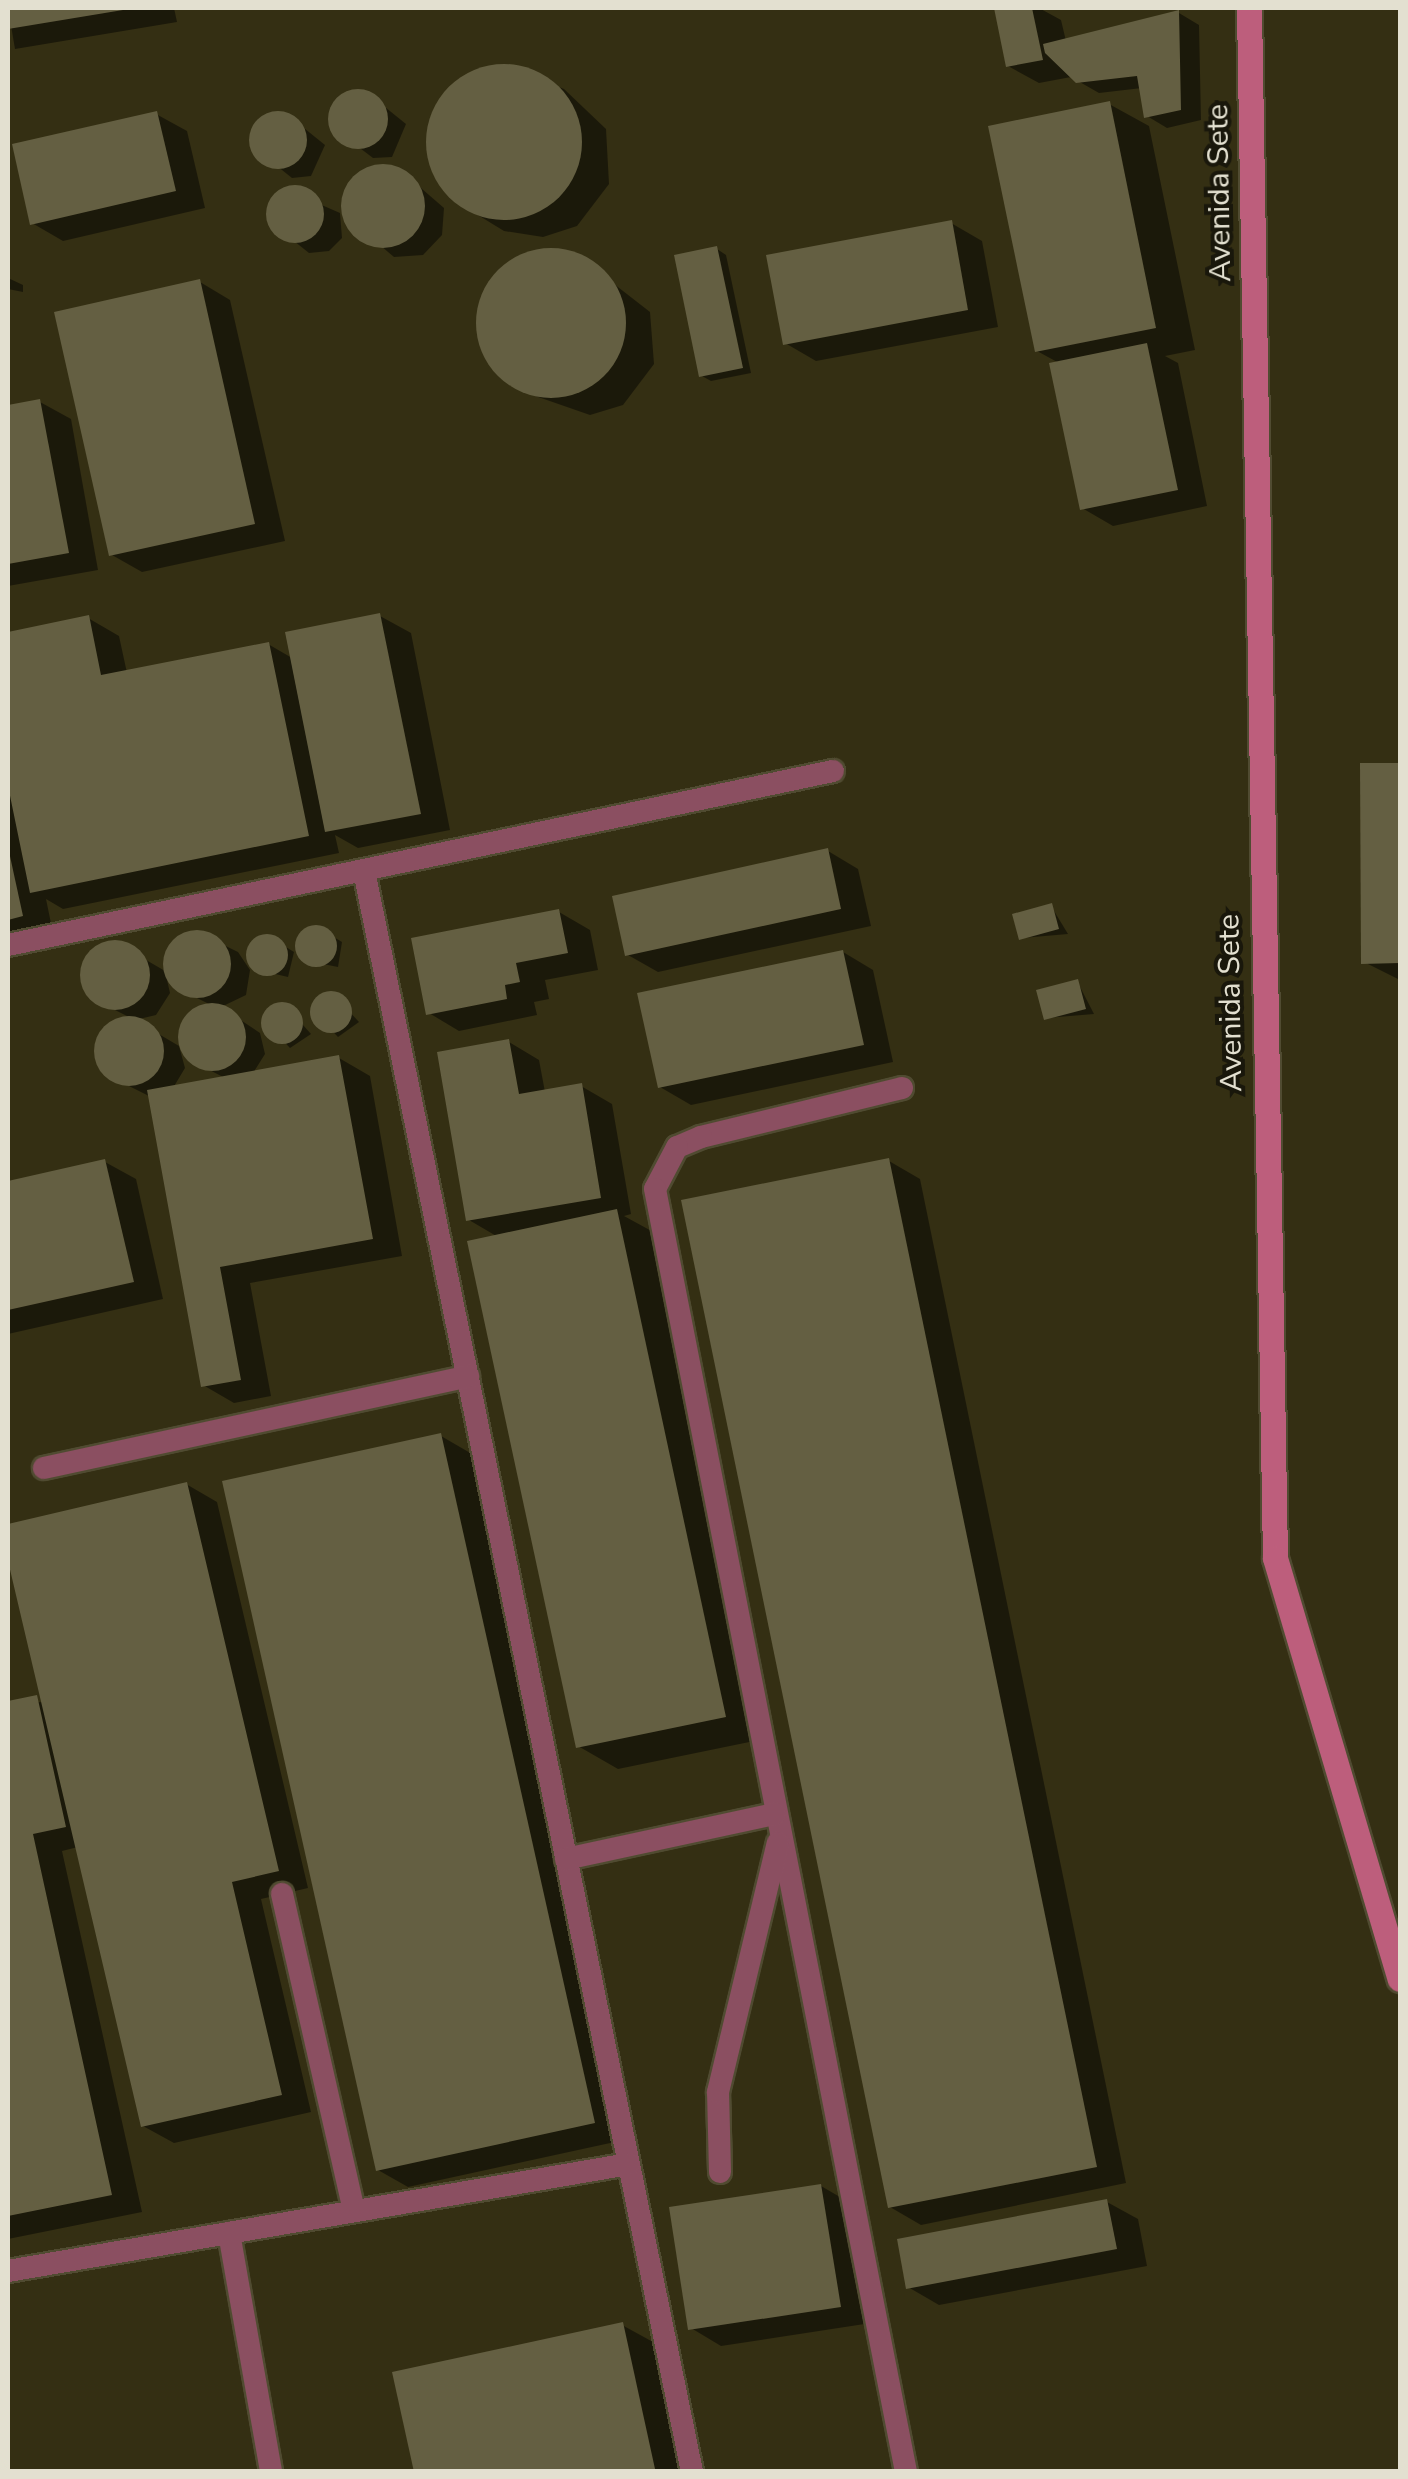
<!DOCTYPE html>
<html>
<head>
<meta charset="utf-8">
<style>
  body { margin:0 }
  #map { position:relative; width:1408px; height:2479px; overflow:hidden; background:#342f13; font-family:"Nunito Sans",sans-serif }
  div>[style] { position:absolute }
  .shadow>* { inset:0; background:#0007 }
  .building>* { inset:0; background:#645f42 }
  .round { border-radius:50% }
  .roads { filter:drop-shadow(2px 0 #504b31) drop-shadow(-2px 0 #504b31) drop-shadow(0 2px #504b31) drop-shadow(0 -2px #504b31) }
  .lane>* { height:22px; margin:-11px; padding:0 11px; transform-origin:11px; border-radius:11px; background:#8b4f61 }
  .secondary>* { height:25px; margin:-12.5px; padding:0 12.5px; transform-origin:12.5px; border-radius:12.5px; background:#bd5e7c }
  span { translate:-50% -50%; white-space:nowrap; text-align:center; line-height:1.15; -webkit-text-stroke:8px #19170b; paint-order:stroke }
  .street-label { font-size:30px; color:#e3e0d0 }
  .frame { position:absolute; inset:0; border:10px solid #e3e0d0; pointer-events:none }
</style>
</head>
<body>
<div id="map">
  <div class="shadow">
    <i style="clip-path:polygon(8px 8px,174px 8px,177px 22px,15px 49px)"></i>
    <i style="clip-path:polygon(1039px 8px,1061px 20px,1066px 41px,1179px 13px,1199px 25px,1201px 120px,1167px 128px,1147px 116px,1142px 88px,1099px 93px,1071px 77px,1039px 83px,1008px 66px,997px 9px)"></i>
    <i style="clip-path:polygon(504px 66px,564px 89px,606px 129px,609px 184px,577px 226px,543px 237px,504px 231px,473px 212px,431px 167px,431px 118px,468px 75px)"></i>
    <i style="clip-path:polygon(370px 95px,406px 124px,392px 157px,373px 158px,331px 126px,335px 105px)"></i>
    <i style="clip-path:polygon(1109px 104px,1149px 126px,1195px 350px,1165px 356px,1178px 363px,1207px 506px,1113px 526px,1082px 508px,1059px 363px,1037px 351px)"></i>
    <i style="clip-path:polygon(156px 114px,187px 131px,205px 208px,63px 241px,32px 223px)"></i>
    <i style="clip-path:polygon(289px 116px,325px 145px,311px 176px,292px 178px,252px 146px,256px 126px)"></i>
    <i style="clip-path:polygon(369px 169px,399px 169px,444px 208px,442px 235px,423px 255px,394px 257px,342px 213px,349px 184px)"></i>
    <i style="clip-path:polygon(285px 189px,340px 213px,342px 238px,329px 251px,309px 253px,269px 221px)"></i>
    <i style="clip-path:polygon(951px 223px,982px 241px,998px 327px,816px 361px,785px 343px)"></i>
    <i style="clip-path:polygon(717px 249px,726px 255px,751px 373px,711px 381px,702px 376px)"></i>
    <i style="clip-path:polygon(578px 256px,650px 312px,654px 364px,623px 405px,590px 415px,521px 391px,480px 347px,480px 300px,516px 258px)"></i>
    <i style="clip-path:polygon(8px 278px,23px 285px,23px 292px,8px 289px)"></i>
    <i style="clip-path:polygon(200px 282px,230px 300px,285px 541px,142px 572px,112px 555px)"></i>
    <i style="clip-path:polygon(40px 402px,71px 419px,98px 570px,8px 586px,8px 407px)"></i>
    <i style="clip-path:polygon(380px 616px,411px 633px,450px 830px,358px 848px,335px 835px,339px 853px,63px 909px,46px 899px,53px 933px,8px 942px,8px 634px,88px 618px,119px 636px,127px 673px,268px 644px,292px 658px)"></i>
    <i style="clip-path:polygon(1362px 766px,1400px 766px,1400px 980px,1364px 962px)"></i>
    <i style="clip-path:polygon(828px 851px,858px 869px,871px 926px,658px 972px,628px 955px)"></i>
    <i style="clip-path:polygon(1051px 906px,1068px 934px,1022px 938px)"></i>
    <i style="clip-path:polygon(559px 912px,590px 930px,598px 970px,545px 980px,549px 999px,534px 1002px,537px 1015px,459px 1031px,429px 1013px)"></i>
    <i style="clip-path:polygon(317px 927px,342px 942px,338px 967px,303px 960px,303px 933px)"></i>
    <i style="clip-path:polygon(199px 933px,238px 952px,250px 970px,246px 995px,221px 1007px,260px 1033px,265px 1054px,253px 1073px,339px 1058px,370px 1076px,402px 1256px,250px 1283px,271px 1396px,234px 1403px,203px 1385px,151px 1097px,107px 1075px,97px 1055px,106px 1027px,131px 1018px,93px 999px,83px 980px,92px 952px,117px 943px,165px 971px,170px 993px,156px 1015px,135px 1020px,179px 1046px,185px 1068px,173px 1088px,225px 1078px,190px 1060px,181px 1041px,189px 1015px,217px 1008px,175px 987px,166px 961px,175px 942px)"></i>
    <i style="clip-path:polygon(268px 936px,294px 952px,288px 977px,254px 969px,254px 942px)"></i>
    <i style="clip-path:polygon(843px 952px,873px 970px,893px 1062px,691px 1105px,660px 1087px)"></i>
    <i style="clip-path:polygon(1077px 981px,1094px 1014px,1046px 1018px)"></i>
    <i style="clip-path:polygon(334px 995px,359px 1022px,338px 1037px,313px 1010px)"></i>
    <i style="clip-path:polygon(285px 1005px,311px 1034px,290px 1048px,264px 1020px)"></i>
    <i style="clip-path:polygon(509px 1042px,539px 1060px,545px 1092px,581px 1086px,612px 1104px,631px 1214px,624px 1216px,657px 1234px,764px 1739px,618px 1769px,578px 1746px,498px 1237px,469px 1220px)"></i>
    <i style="clip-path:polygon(889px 1161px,920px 1179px,1126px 2183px,921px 2225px,890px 2207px)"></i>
    <i style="clip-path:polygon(105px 1162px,136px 1179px,163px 1299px,8px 1334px,8px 1184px)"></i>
    <i style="clip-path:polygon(441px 1436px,472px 1454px,624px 2140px,408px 2187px,378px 2170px)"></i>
    <i style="clip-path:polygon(186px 1484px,217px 1502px,308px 1888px,261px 1899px,311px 2112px,174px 2143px,143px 2126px,78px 1847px,62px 1851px,142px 2212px,8px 2239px,8px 1704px,43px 1702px,8px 1526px)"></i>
    <i style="clip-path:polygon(821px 2186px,852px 2204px,871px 2323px,721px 2346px,691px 2328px)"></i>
    <i style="clip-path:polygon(1107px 2202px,1138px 2219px,1147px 2266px,939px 2305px,908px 2287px)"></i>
    <i style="clip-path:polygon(622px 2325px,653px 2342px,681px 2472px,416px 2472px)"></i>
  </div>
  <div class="building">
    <i style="clip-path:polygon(8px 8px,123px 8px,123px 10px,8px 29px)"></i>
    <i style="clip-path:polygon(994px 8px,1032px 8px,1043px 60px,1006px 67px)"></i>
    <i style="clip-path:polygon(1179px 10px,1181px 110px,1144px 118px,1137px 76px,1076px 83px,1045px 53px,1043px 44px)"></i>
    <i class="round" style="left:426px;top:64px;width:156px;height:156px"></i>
    <i class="round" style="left:328px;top:89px;width:60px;height:60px"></i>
    <i style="clip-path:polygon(1110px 101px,1156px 328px,1035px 352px,988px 126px)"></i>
    <i style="clip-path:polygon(157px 111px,176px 191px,30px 225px,12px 144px)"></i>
    <i class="round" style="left:249px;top:111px;width:58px;height:58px"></i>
    <i class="round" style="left:341px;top:164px;width:84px;height:84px"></i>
    <i class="round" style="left:266px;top:185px;width:58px;height:58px"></i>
    <i style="clip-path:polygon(952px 220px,968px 310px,783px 345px,766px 255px)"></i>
    <i style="clip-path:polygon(717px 246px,743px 368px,699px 377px,674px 255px)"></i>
    <i class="round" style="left:476px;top:248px;width:150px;height:150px"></i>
    <i style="clip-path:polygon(200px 279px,255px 524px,109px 556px,54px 312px)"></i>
    <i style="clip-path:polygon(1147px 343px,1178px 490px,1080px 510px,1049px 363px)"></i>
    <i style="clip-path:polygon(40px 399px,69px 553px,8px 564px,8px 405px)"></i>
    <i style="clip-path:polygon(380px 613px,421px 814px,325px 832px,285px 632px)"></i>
    <i style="clip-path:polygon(89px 615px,101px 675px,269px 642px,309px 836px,30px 893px,8px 786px,8px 632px)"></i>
    <i style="clip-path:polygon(1360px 763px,1400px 763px,1400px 963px,1361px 964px)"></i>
    <i style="clip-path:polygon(8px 847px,23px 916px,8px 920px)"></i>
    <i style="clip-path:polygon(828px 848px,841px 909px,625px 956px,612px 896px)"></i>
    <i style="clip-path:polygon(1052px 903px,1059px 929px,1019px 940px,1012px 914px)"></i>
    <i style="clip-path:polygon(559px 909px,568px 953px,516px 963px,520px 982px,505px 985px,507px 999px,426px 1015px,411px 938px)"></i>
    <i class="round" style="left:295px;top:925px;width:42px;height:42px"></i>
    <i class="round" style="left:163px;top:930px;width:68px;height:68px"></i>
    <i class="round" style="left:246px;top:934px;width:42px;height:42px"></i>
    <i class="round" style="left:80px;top:940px;width:70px;height:70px"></i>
    <i style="clip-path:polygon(843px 950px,864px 1045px,658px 1088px,637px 993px)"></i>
    <i style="clip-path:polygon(1078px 979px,1086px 1009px,1044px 1020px,1036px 990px)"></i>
    <i class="round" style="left:310px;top:991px;width:42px;height:42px"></i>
    <i class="round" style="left:261px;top:1002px;width:42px;height:42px"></i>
    <i class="round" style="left:178px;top:1003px;width:68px;height:68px"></i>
    <i class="round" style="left:94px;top:1016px;width:70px;height:70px"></i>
    <i style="clip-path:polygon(509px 1039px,519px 1094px,582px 1083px,601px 1198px,466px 1221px,437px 1052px)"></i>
    <i style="clip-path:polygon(339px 1055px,373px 1239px,220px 1267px,241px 1380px,201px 1387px,147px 1090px)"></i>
    <i style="clip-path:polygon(889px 1158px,1097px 2167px,888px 2208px,681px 1200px)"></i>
    <i style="clip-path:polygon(105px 1159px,134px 1282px,8px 1310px,8px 1181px)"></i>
    <i style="clip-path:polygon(617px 1209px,726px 1717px,576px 1748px,467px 1241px)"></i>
    <i style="clip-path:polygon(441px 1433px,595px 2123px,376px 2171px,222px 1481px)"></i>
    <i style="clip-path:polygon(187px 1482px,279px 1871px,232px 1882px,282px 2095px,141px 2127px,8px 1561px,8px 1524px)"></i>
    <i style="clip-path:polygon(37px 1695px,66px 1827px,33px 1834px,112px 2195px,8px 2216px,8px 1701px)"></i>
    <i style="clip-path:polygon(821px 2184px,841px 2307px,688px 2330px,669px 2207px)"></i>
    <i style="clip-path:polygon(1107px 2199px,1117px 2249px,906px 2289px,897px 2239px)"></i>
    <i style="clip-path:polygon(623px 2322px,655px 2469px,414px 2472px,392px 2372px)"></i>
  </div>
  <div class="roads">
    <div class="lane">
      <i style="left:364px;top:871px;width:1634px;rotate:78.42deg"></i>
      <i style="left:8px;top:945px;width:843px;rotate:-11.91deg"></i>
      <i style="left:902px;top:1088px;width:207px;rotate:166.3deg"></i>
      <i style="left:701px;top:1137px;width:26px;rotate:157deg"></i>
      <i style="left:677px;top:1147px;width:47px;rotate:117.6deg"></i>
      <i style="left:655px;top:1189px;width:1307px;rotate:78.93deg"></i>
      <i style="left:44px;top:1468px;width:434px;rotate:-12.2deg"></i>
      <i style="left:566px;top:1859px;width:214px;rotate:-12.2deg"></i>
      <i style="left:282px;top:1894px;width:325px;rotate:77.2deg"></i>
      <i style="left:720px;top:2172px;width:80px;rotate:-91.4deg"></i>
      <i style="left:718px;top:2092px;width:256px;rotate:-76.5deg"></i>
      <i style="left:229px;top:2233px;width:243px;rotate:80deg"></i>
      <i style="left:8px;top:2271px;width:630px;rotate:-9.78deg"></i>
    </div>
    <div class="secondary">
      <i style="left:1249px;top:8px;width:1550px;rotate:89.04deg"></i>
      <i style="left:1275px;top:1558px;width:439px;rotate:73.5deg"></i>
    </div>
  </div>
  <div class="street-label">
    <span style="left:1220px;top:193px;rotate:-91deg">Avenida Sete</span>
    <span style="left:1231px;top:1003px;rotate:-91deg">Avenida Sete</span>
  </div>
  <div class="frame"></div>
</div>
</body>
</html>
